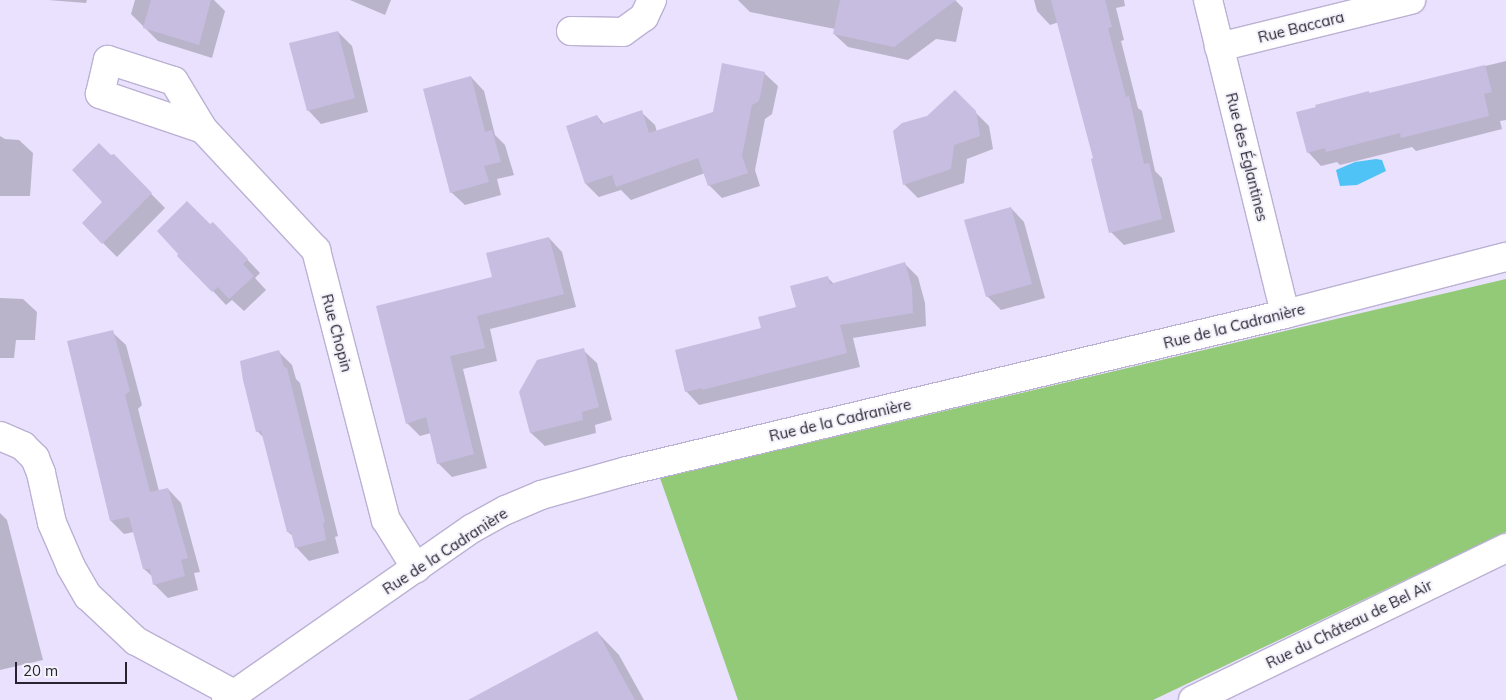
<!DOCTYPE html>
<html>
<head>
<meta charset="utf-8">
<style>
  body { margin:0 }
  #map { position:relative; width:1506px; height:700px; overflow:hidden; background:#e9e1fe; font-family:Mulish,sans-serif }
  div>[style] { position:absolute }
  .forest>* { inset:0; background:#92ca77 }
  .water>* { inset:0; background:#50c3f6 }
  .shadow>* { inset:0; background:#0003 }
  .building>* { inset:0; background:#c7bde0 }
  .roads { filter:drop-shadow(1px 0 #bbb1d3) drop-shadow(-1px 0 #bbb1d3) drop-shadow(0 1px #bbb1d3) drop-shadow(0 -1px #bbb1d3) }
  .street>* { height:28px; margin:-14px; padding:0 14px; transform-origin:14px; border-radius:14px; background:#fff }
  span { translate:-50% -50%; white-space:nowrap; text-align:center; line-height:1.15; -webkit-text-stroke:4px #f4f2fa; paint-order:stroke }
  .street-label { font-size:15px; color:#272331 }
  .scale { position:absolute; left:15px; top:662px; width:112px; height:22px; box-sizing:border-box; border:2px solid #272331; border-top:0; padding-left:6px; font-size:15px; line-height:18px; white-space:nowrap; color:#272331; -webkit-text-stroke:4px #f4f2fa; paint-order:stroke }
</style>
</head>
<body>
<div id="map">
  <div class="forest">
    <i style="clip-path:polygon(1506px 279px,1506px 532px,1153px 700px,738px 700px,660px 478px)"></i>
  </div>
  <div class="water">
    <i style="clip-path:polygon(1376px 159px,1382px 160px,1386px 171px,1357px 185px,1340px 186px,1336px 170px,1355px 162px)"></i>
  </div>
  <div class="shadow">
    <i style="clip-path:polygon(48px 0,87px 0,86px 3px)"></i>
    <i style="clip-path:polygon(135px 0,214px 0,225px 11px,212px 58px,158px 41px,131px 14px)"></i>
    <i style="clip-path:polygon(350px 0,391px 0,385px 15px)"></i>
    <i style="clip-path:polygon(738px 0,955px 0,963px 8px,956px 42px,936px 39px,908px 60px,848px 47px,834px 34px,835px 29px,750px 12px)"></i>
    <i style="clip-path:polygon(1034px 0,1124px 0,1125px 6px,1116px 8px,1124px 40px,1121px 41px,1138px 108px,1142px 111px,1155px 171px,1162px 178px,1175px 232px,1124px 245px,1111px 232px,1095px 159px,1059px 22px,1050px 25px,1037px 11px)"></i>
    <i style="clip-path:polygon(338px 32px,352px 46px,368px 112px,321px 124px,308px 110px)"></i>
    <i style="clip-path:polygon(1506px 61px,1506px 120px,1500px 121px,1502px 129px,1416px 151px,1412px 147px,1340px 165px,1337px 162px,1321px 166px,1308px 152px,1370px 94px)"></i>
    <i style="clip-path:polygon(764px 73px,778px 86px,772px 114px,765px 119px,755px 170px,760px 186px,722px 198px,709px 185px,705px 173px,631px 200px,621px 190px,599px 197px,586px 184px,597px 116px,604px 124px,641px 112px,655px 125px,657px 132px,714px 113px)"></i>
    <i style="clip-path:polygon(471px 77px,484px 91px,495px 135px,505px 145px,514px 175px,497px 179px,501px 195px,465px 205px,451px 192px)"></i>
    <i style="clip-path:polygon(955px 92px,989px 126px,993px 149px,967px 159px,964px 183px,918px 198px,904px 184px,928px 117px)"></i>
    <i style="clip-path:polygon(0 136px,5px 139px,19px 140px,33px 153px,30px 196px,0 196px)"></i>
    <i style="clip-path:polygon(113px 155px,165px 208px,117px 257px,83px 223px,104px 202px,111px 157px)"></i>
    <i style="clip-path:polygon(1011px 208px,1024px 222px,1045px 298px,1001px 310px,987px 296px)"></i>
    <i style="clip-path:polygon(226px 237px,260px 273px,255px 278px,266px 290px,244px 311px,232px 300px,226px 305px,213px 291px)"></i>
    <i style="clip-path:polygon(549px 238px,562px 252px,576px 307px,490px 329px,497px 361px,463px 369px,487px 468px,452px 477px,438px 463px,431px 433px,420px 436px,407px 423px,493px 278px)"></i>
    <i style="clip-path:polygon(904px 263px,918px 277px,925px 303px,926px 326px,853px 338px,860px 367px,699px 405px,686px 391px,763px 329px,797px 308px,828px 278px,834px 284px)"></i>
    <i style="clip-path:polygon(0 298px,23px 299px,37px 312px,35px 340px,16px 340px,14px 358px,0 358px)"></i>
    <i style="clip-path:polygon(112px 332px,126px 345px,142px 405px,138px 409px,159px 491px,168px 489px,181px 503px,200px 572px,194px 573px,198px 590px,168px 598px,154px 584px,153px 577px,144px 569px,134px 532px,124px 534px,111px 521px)"></i>
    <i style="clip-path:polygon(583px 350px,597px 363px,612px 420px,595px 425px,596px 433px,545px 446px,531px 433px,521px 392px)"></i>
    <i style="clip-path:polygon(279px 352px,292px 365px,296px 379px,300px 383px,338px 536px,335px 537px,339px 553px,309px 561px,296px 547px,293px 536px,288px 532px,265px 439px,257px 431px)"></i>
    <i style="clip-path:polygon(0 513px,7px 520px,43px 660px,0 670px)"></i>
    <i style="clip-path:polygon(597px 632px,619px 655px,644px 700px,471px 700px)"></i>
  </div>
  <div class="building">
    <i style="clip-path:polygon(151px 0,211px 0,199px 45px,143px 28px)"></i>
    <i style="clip-path:polygon(840px 0,956px 0,894px 47px,833px 34px)"></i>
    <i style="clip-path:polygon(1051px 0,1105px 0,1112px 27px,1108px 28px,1126px 97px,1129px 96px,1144px 164px,1149px 163px,1162px 219px,1109px 233px,1091px 159px,1093px 158px)"></i>
    <i style="clip-path:polygon(338px 31px,355px 98px,307px 111px,289px 43px)"></i>
    <i style="clip-path:polygon(722px 63px,765px 72px,759px 101px,752px 105px,742px 156px,748px 173px,708px 186px,698px 158px,616px 187px,612px 175px,585px 184px,566px 126px,597px 115px,601px 124px,642px 110px,649px 133px,713px 112px)"></i>
    <i style="clip-path:polygon(1485px 65px,1492px 92px,1484px 94px,1489px 116px,1401px 138px,1400px 133px,1326px 152px,1325px 148px,1307px 153px,1296px 112px,1316px 107px,1315px 105px,1369px 91px,1369px 93px)"></i>
    <i style="clip-path:polygon(471px 76px,485px 132px,492px 130px,501px 162px,484px 166px,489px 182px,450px 193px,423px 89px)"></i>
    <i style="clip-path:polygon(955px 90px,976px 111px,980px 136px,954px 145px,951px 169px,903px 185px,893px 131px,902px 123px,927px 116px)"></i>
    <i style="clip-path:polygon(99px 143px,111px 155px,114px 154px,152px 193px,102px 244px,82px 223px,102px 202px,72px 170px)"></i>
    <i style="clip-path:polygon(187px 201px,210px 224px,213px 222px,248px 259px,243px 264px,254px 276px,229px 299px,218px 287px,212px 292px,177px 256px,178px 254px,157px 231px)"></i>
    <i style="clip-path:polygon(1011px 207px,1032px 284px,986px 297px,964px 220px)"></i>
    <i style="clip-path:polygon(549px 237px,564px 294px,477px 316px,485px 348px,450px 356px,474px 454px,437px 464px,426px 417px,406px 424px,376px 306px,492px 277px,486px 253px)"></i>
    <i style="clip-path:polygon(905px 262px,912px 288px,913px 313px,840px 325px,847px 353px,702px 390px,702px 388px,685px 392px,675px 350px,761px 328px,758px 317px,796px 307px,790px 286px,828px 276px,830px 284px)"></i>
    <i style="clip-path:polygon(113px 330px,130px 391px,125px 395px,150px 492px,168px 488px,188px 558px,181px 560px,185px 576px,153px 585px,150px 569px,143px 569px,129px 517px,110px 521px,67px 341px)"></i>
    <i style="clip-path:polygon(584px 348px,599px 407px,582px 412px,583px 420px,530px 433px,519px 392px,537px 360px)"></i>
    <i style="clip-path:polygon(279px 350px,284px 367px,287px 368px,325px 522px,323px 523px,326px 540px,295px 548px,291px 532px,287px 532px,261px 431px,256px 432px,243px 380px,240px 361px)"></i>
    <i style="clip-path:polygon(597px 631px,635px 700px,468px 700px)"></i>
  </div>
  <div class="roads">
    <div class="street">
      <i style="left:1208px;top:0;width:323px;rotate:76.2deg"></i>
      <i style="left:571px;top:31px;width:52px;rotate:1.1deg"></i>
      <i style="left:623px;top:32px;width:26px;rotate:-36deg"></i>
      <i style="left:644px;top:17px;width:19px;rotate:-65deg"></i>
      <i style="left:1219px;top:47px;width:198px;rotate:-13.8deg"></i>
      <i style="left:203px;top:129px;width:109px;rotate:-161.2deg"></i>
      <i style="left:100px;top:94px;width:35px;rotate:-77deg"></i>
      <i style="left:108px;top:60px;width:69px;rotate:17.7deg"></i>
      <i style="left:174px;top:81px;width:56px;rotate:58.9deg"></i>
      <i style="left:203px;top:129px;width:166px;rotate:47deg"></i>
      <i style="left:316px;top:250px;width:279px;rotate:75.5deg"></i>
      <i style="left:386px;top:520px;width:57px;rotate:58deg"></i>
      <i style="left:0;top:436px;width:25px;rotate:23deg"></i>
      <i style="left:23px;top:446px;width:17px;rotate:45deg"></i>
      <i style="left:35px;top:458px;width:16px;rotate:68deg"></i>
      <i style="left:41px;top:473px;width:51px;rotate:77.6deg"></i>
      <i style="left:52px;top:523px;width:48px;rotate:66.6deg"></i>
      <i style="left:71px;top:567px;width:34px;rotate:60deg"></i>
      <i style="left:88px;top:596px;width:66px;rotate:43.2deg"></i>
      <i style="left:136px;top:641px;width:111px;rotate:28.4deg"></i>
      <i style="left:226px;top:700px;width:301px;rotate:-34.9deg"></i>
      <i style="left:473px;top:528px;width:38px;rotate:-29deg"></i>
      <i style="left:506px;top:510px;width:38px;rotate:-23deg"></i>
      <i style="left:541px;top:495px;width:89px;rotate:-15.6deg"></i>
      <i style="left:627px;top:471px;width:676px;rotate:-13.42deg"></i>
      <i style="left:1285px;top:314px;width:228px;rotate:-14.5deg"></i>
      <i style="left:1193px;top:700px;width:348px;rotate:-25.9deg"></i>
    </div>
  </div>
  <div class="street-label">
    <span style="left:1301px;top:27px;rotate:-14deg">Rue Baccara</span>
    <span style="left:1247px;top:157px;rotate:76deg">Rue des Églantines</span>
    <span style="left:1234px;top:326px;rotate:-14deg">Rue de la Cadranière</span>
    <span style="left:337px;top:333px;rotate:75deg">Rue Chopin</span>
    <span style="left:840px;top:420px;rotate:-13deg">Rue de la Cadranière</span>
    <span style="left:445px;top:551px;rotate:-33deg">Rue de la Cadranière</span>
    <span style="left:1349px;top:624px;rotate:-26deg">Rue du Château de Bel Air</span>
  </div>
  <div class="scale">20 m</div>
</div>
</body>
</html>
